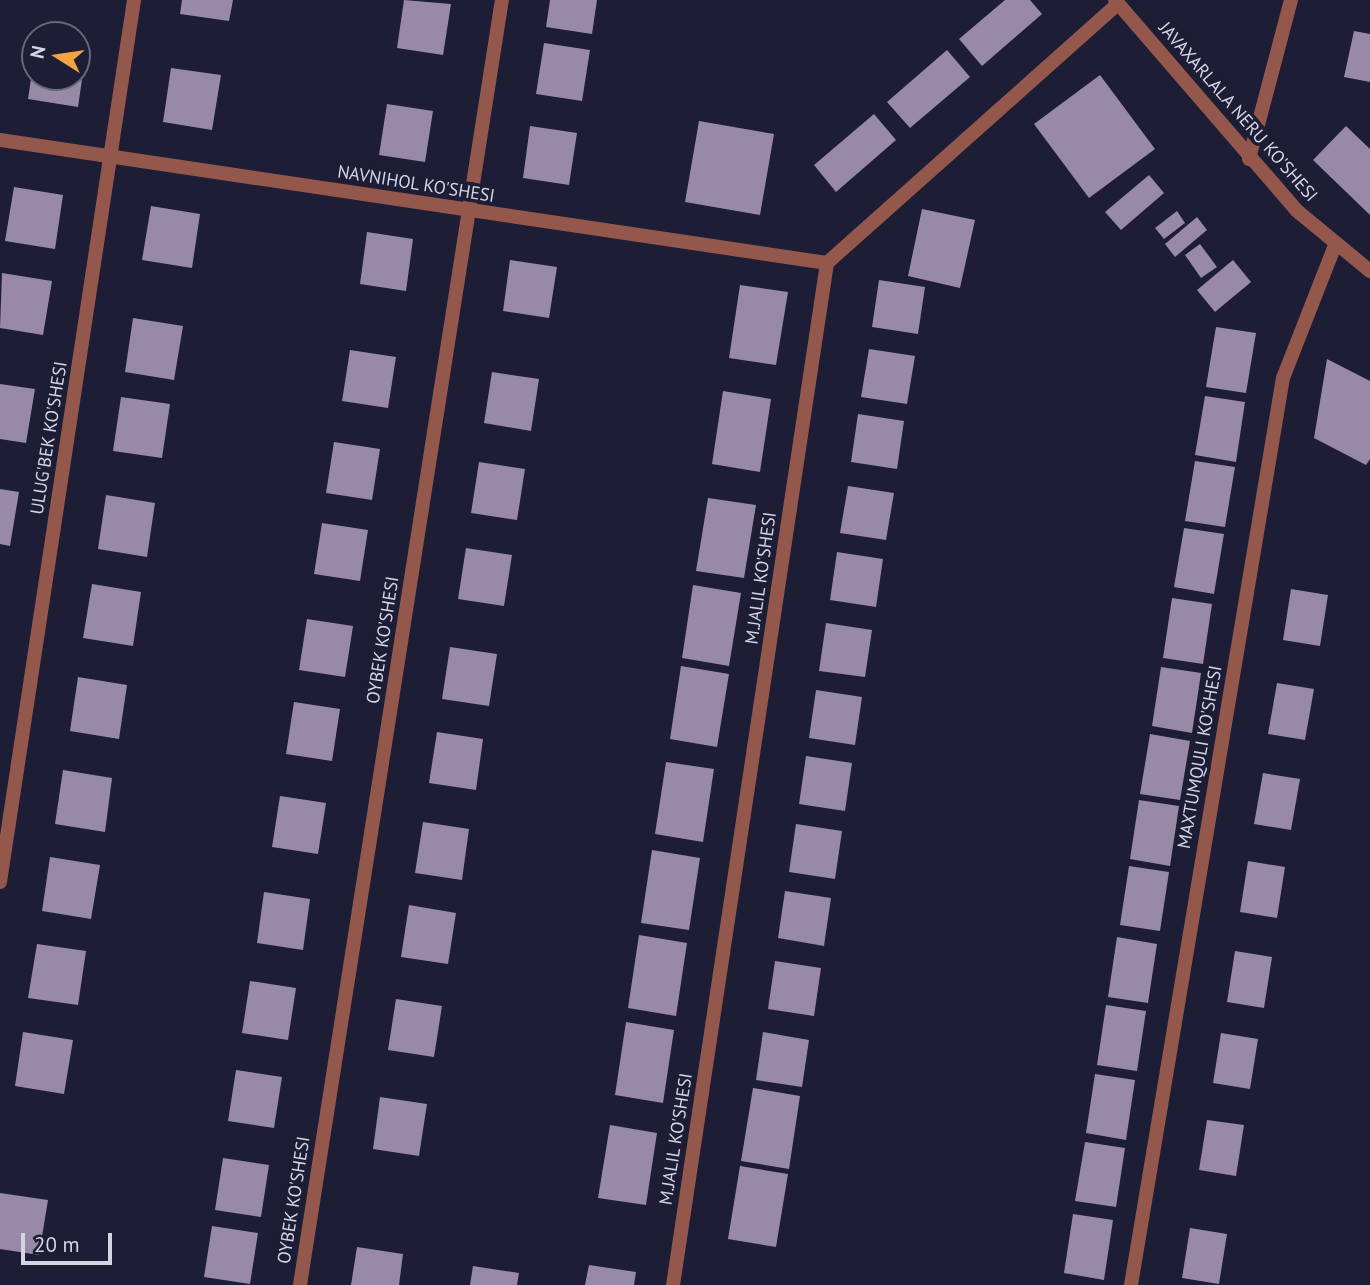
<!DOCTYPE html>
<html>
<head>
<meta charset="utf-8">
<style>
  body { margin:0 }
  #map { position:relative; width:1370px; height:1285px; overflow:hidden; background:#1d1d35; font-family:"PT Sans",sans-serif }
  div>[style] { position:absolute }
  .building>* { inset:0; background:#988aa6 }
  .minor>* { height:14px; margin:-7px; padding:0 7px; transform-origin:7px; border-radius:7px; background:#94574b }
  .tertiary>* { height:14px; margin:-7px; padding:0 7px; transform-origin:7px; border-radius:7px; background:#94574b }
  span { translate:-50% -50%; white-space:nowrap; text-align:center; line-height:1.15; -webkit-text-stroke:7px #1d1d35; paint-order:stroke }
  .street-label { font-size:18px; color:#d3d5e5 }
  .north { position:absolute; left:21px; top:21px; width:70px; height:70px; box-sizing:border-box; background:#1d1d35; border:2px solid #66677b; border-radius:50%; rotate:282deg; font-size:19px; font-weight:700; line-height:28px; text-align:center; color:#d3d5e5 }
  .north::after { content:''; display:block; margin:auto; width:24px; height:32px; background:#f3a442; clip-path:polygon(50% 0,100% 100%,50% 72%,0 100%) }
  .scale { position:absolute; left:21px; top:1233px; width:91px; height:32px; box-sizing:border-box; border:4px solid #d3d5e5; border-top:0; padding-left:9px; font-size:21px; line-height:24px; white-space:nowrap; color:#d3d5e5; -webkit-text-stroke:5px #1d1d35; paint-order:stroke }
</style>
</head>
<body>
<div id="map">
  <div class="building">
    <i style="clip-path:polygon(182px 0,233px 0,229px 21px,180px 14px)"></i>
    <i style="clip-path:polygon(404px 0,451px 4px,443px 55px,397px 48px)"></i>
    <i style="clip-path:polygon(550px 0,597px 0,592px 34px,546px 27px)"></i>
    <i style="clip-path:polygon(1005px 0,1030px 0,1042px 14px,982px 66px,959px 39px)"></i>
    <i style="clip-path:polygon(1354px 31px,1370px 34px,1370px 82px,1344px 77px)"></i>
    <i style="clip-path:polygon(544px 43px,590px 50px,582px 101px,536px 94px)"></i>
    <i style="clip-path:polygon(947px 50px,970px 77px,910px 128px,887px 102px)"></i>
    <i style="clip-path:polygon(77px 51px,86px 52px,78px 107px,28px 99px,33px 66px,35px 77px,77px 77px)"></i>
    <i style="clip-path:polygon(171px 68px,221px 75px,212px 130px,163px 122px)"></i>
    <i style="clip-path:polygon(1100px 75px,1155px 149px,1089px 198px,1034px 124px)"></i>
    <i style="clip-path:polygon(387px 104px,433px 111px,425px 162px,379px 155px)"></i>
    <i style="clip-path:polygon(874px 114px,896px 140px,836px 192px,814px 165px)"></i>
    <i style="clip-path:polygon(699px 121px,774px 134px,760px 215px,685px 202px)"></i>
    <i style="clip-path:polygon(530px 126px,577px 133px,569px 185px,523px 178px)"></i>
    <i style="clip-path:polygon(1346px 126px,1370px 149px,1370px 215px,1313px 160px)"></i>
    <i style="clip-path:polygon(1149px 175px,1164px 193px,1121px 230px,1105px 212px)"></i>
    <i style="clip-path:polygon(14px 187px,63px 195px,55px 249px,5px 241px)"></i>
    <i style="clip-path:polygon(151px 206px,200px 214px,192px 268px,142px 260px)"></i>
    <i style="clip-path:polygon(922px 209px,975px 220px,960px 288px,908px 276px)"></i>
    <i style="clip-path:polygon(1177px 211px,1185px 223px,1164px 239px,1155px 228px)"></i>
    <i style="clip-path:polygon(1197px 217px,1207px 230px,1175px 257px,1165px 244px)"></i>
    <i style="clip-path:polygon(367px 232px,413px 239px,406px 291px,360px 284px)"></i>
    <i style="clip-path:polygon(1200px 244px,1217px 267px,1201px 278px,1185px 255px)"></i>
    <i style="clip-path:polygon(510px 260px,557px 267px,549px 318px,503px 311px)"></i>
    <i style="clip-path:polygon(1233px 260px,1251px 282px,1215px 312px,1197px 290px)"></i>
    <i style="clip-path:polygon(2px 273px,52px 281px,43px 335px,0 328px)"></i>
    <i style="clip-path:polygon(879px 280px,925px 287px,918px 334px,872px 327px)"></i>
    <i style="clip-path:polygon(740px 285px,788px 292px,776px 365px,729px 358px)"></i>
    <i style="clip-path:polygon(133px 318px,183px 326px,174px 380px,125px 372px)"></i>
    <i style="clip-path:polygon(1216px 327px,1256px 333px,1246px 393px,1206px 387px)"></i>
    <i style="clip-path:polygon(869px 349px,915px 356px,907px 404px,861px 397px)"></i>
    <i style="clip-path:polygon(350px 350px,396px 357px,388px 408px,342px 401px)"></i>
    <i style="clip-path:polygon(1327px 359px,1370px 381px,1370px 459px,1366px 465px,1314px 438px)"></i>
    <i style="clip-path:polygon(492px 372px,539px 379px,531px 431px,484px 423px)"></i>
    <i style="clip-path:polygon(0 384px,35px 389px,26px 443px,0 439px)"></i>
    <i style="clip-path:polygon(723px 391px,771px 399px,760px 472px,712px 464px)"></i>
    <i style="clip-path:polygon(1205px 396px,1245px 402px,1236px 462px,1195px 455px)"></i>
    <i style="clip-path:polygon(121px 397px,170px 404px,162px 458px,113px 451px)"></i>
    <i style="clip-path:polygon(858px 414px,904px 421px,897px 469px,851px 462px)"></i>
    <i style="clip-path:polygon(334px 442px,380px 449px,372px 500px,326px 493px)"></i>
    <i style="clip-path:polygon(1195px 461px,1235px 467px,1225px 527px,1185px 521px)"></i>
    <i style="clip-path:polygon(479px 462px,525px 469px,517px 520px,471px 513px)"></i>
    <i style="clip-path:polygon(848px 486px,894px 493px,886px 540px,840px 533px)"></i>
    <i style="clip-path:polygon(0 489px,19px 492px,10px 546px,0 544px)"></i>
    <i style="clip-path:polygon(106px 495px,155px 503px,147px 557px,98px 549px)"></i>
    <i style="clip-path:polygon(708px 498px,756px 505px,744px 578px,696px 571px)"></i>
    <i style="clip-path:polygon(322px 523px,368px 530px,360px 581px,314px 574px)"></i>
    <i style="clip-path:polygon(1184px 528px,1224px 534px,1214px 594px,1174px 587px)"></i>
    <i style="clip-path:polygon(466px 548px,512px 555px,504px 606px,458px 599px)"></i>
    <i style="clip-path:polygon(837px 552px,883px 559px,876px 607px,830px 600px)"></i>
    <i style="clip-path:polygon(92px 584px,141px 592px,133px 646px,83px 638px)"></i>
    <i style="clip-path:polygon(693px 585px,741px 593px,729px 666px,682px 658px)"></i>
    <i style="clip-path:polygon(1291px 589px,1328px 595px,1320px 646px,1283px 640px)"></i>
    <i style="clip-path:polygon(1172px 598px,1212px 604px,1203px 664px,1163px 658px)"></i>
    <i style="clip-path:polygon(307px 619px,353px 626px,345px 677px,299px 670px)"></i>
    <i style="clip-path:polygon(826px 623px,872px 630px,865px 677px,819px 671px)"></i>
    <i style="clip-path:polygon(450px 647px,497px 654px,489px 706px,442px 699px)"></i>
    <i style="clip-path:polygon(681px 666px,729px 674px,717px 747px,670px 739px)"></i>
    <i style="clip-path:polygon(1161px 667px,1201px 673px,1192px 733px,1152px 726px)"></i>
    <i style="clip-path:polygon(78px 677px,127px 685px,119px 739px,70px 731px)"></i>
    <i style="clip-path:polygon(1277px 683px,1314px 689px,1305px 740px,1268px 734px)"></i>
    <i style="clip-path:polygon(816px 690px,862px 697px,855px 745px,809px 738px)"></i>
    <i style="clip-path:polygon(294px 702px,340px 709px,332px 761px,286px 754px)"></i>
    <i style="clip-path:polygon(437px 732px,483px 739px,476px 790px,429px 783px)"></i>
    <i style="clip-path:polygon(1150px 734px,1190px 741px,1180px 800px,1140px 794px)"></i>
    <i style="clip-path:polygon(806px 756px,852px 763px,845px 811px,799px 804px)"></i>
    <i style="clip-path:polygon(666px 762px,714px 769px,703px 842px,655px 834px)"></i>
    <i style="clip-path:polygon(63px 770px,112px 778px,105px 832px,55px 824px)"></i>
    <i style="clip-path:polygon(1263px 773px,1300px 779px,1291px 830px,1254px 824px)"></i>
    <i style="clip-path:polygon(280px 796px,326px 803px,318px 854px,272px 847px)"></i>
    <i style="clip-path:polygon(1139px 800px,1179px 806px,1170px 866px,1130px 859px)"></i>
    <i style="clip-path:polygon(423px 822px,469px 829px,462px 880px,415px 873px)"></i>
    <i style="clip-path:polygon(796px 824px,842px 831px,835px 879px,789px 872px)"></i>
    <i style="clip-path:polygon(652px 850px,700px 858px,689px 930px,641px 923px)"></i>
    <i style="clip-path:polygon(50px 857px,100px 865px,91px 919px,42px 911px)"></i>
    <i style="clip-path:polygon(1248px 861px,1285px 867px,1277px 918px,1240px 912px)"></i>
    <i style="clip-path:polygon(1129px 866px,1169px 872px,1160px 931px,1120px 925px)"></i>
    <i style="clip-path:polygon(785px 891px,831px 898px,824px 946px,778px 938px)"></i>
    <i style="clip-path:polygon(264px 892px,310px 899px,303px 950px,257px 943px)"></i>
    <i style="clip-path:polygon(409px 905px,456px 913px,448px 964px,401px 957px)"></i>
    <i style="clip-path:polygon(639px 935px,687px 943px,676px 1016px,628px 1008px)"></i>
    <i style="clip-path:polygon(1117px 937px,1157px 944px,1148px 1003px,1108px 997px)"></i>
    <i style="clip-path:polygon(37px 944px,86px 951px,78px 1005px,28px 998px)"></i>
    <i style="clip-path:polygon(1235px 951px,1272px 957px,1264px 1008px,1227px 1002px)"></i>
    <i style="clip-path:polygon(775px 961px,821px 968px,814px 1016px,768px 1009px)"></i>
    <i style="clip-path:polygon(250px 981px,296px 988px,288px 1040px,242px 1033px)"></i>
    <i style="clip-path:polygon(396px 999px,442px 1006px,434px 1057px,388px 1050px)"></i>
    <i style="clip-path:polygon(1106px 1005px,1146px 1011px,1137px 1071px,1097px 1065px)"></i>
    <i style="clip-path:polygon(626px 1022px,674px 1030px,663px 1103px,615px 1095px)"></i>
    <i style="clip-path:polygon(23px 1032px,73px 1040px,64px 1094px,15px 1086px)"></i>
    <i style="clip-path:polygon(763px 1032px,809px 1040px,802px 1087px,756px 1080px)"></i>
    <i style="clip-path:polygon(1221px 1033px,1258px 1039px,1250px 1089px,1213px 1083px)"></i>
    <i style="clip-path:polygon(236px 1070px,282px 1077px,274px 1128px,228px 1121px)"></i>
    <i style="clip-path:polygon(1095px 1074px,1135px 1080px,1126px 1140px,1086px 1133px)"></i>
    <i style="clip-path:polygon(753px 1088px,800px 1096px,789px 1169px,741px 1161px)"></i>
    <i style="clip-path:polygon(380px 1097px,427px 1104px,419px 1156px,373px 1149px)"></i>
    <i style="clip-path:polygon(1207px 1120px,1244px 1125px,1236px 1176px,1199px 1170px)"></i>
    <i style="clip-path:polygon(610px 1125px,657px 1133px,646px 1205px,598px 1198px)"></i>
    <i style="clip-path:polygon(1085px 1142px,1125px 1148px,1116px 1207px,1075px 1201px)"></i>
    <i style="clip-path:polygon(223px 1158px,269px 1165px,261px 1217px,215px 1210px)"></i>
    <i style="clip-path:polygon(740px 1166px,788px 1174px,776px 1247px,728px 1239px)"></i>
    <i style="clip-path:polygon(0 1193px,48px 1200px,39px 1255px,0 1249px)"></i>
    <i style="clip-path:polygon(1073px 1214px,1113px 1220px,1104px 1280px,1064px 1273px)"></i>
    <i style="clip-path:polygon(212px 1226px,258px 1233px,250px 1284px,204px 1277px)"></i>
    <i style="clip-path:polygon(1190px 1228px,1227px 1234px,1219px 1284px,1182px 1278px)"></i>
    <i style="clip-path:polygon(357px 1247px,403px 1254px,399px 1285px,351px 1285px)"></i>
    <i style="clip-path:polygon(589px 1265px,636px 1272px,634px 1285px,585px 1285px)"></i>
    <i style="clip-path:polygon(473px 1266px,519px 1273px,517px 1285px,470px 1285px)"></i>
  </div>
  <div class="minor">
    <i style="left:0;top:140px;width:836px;rotate:8.46deg"></i>
    <i style="left:1249px;top:159px;width:164px;rotate:-75.2deg"></i>
    <i style="left:0;top:882px;width:892px;rotate:-81.36deg"></i>
    <i style="left:300px;top:1285px;width:1301px;rotate:-81.07deg"></i>
    <i style="left:673px;top:1285px;width:1034px;rotate:-81.43deg"></i>
    <i style="left:827px;top:263px;width:390px;rotate:-41.7deg"></i>
    <i style="left:1131px;top:1285px;width:920px;rotate:-80.49deg"></i>
    <i style="left:1283px;top:378px;width:145px;rotate:-68.6deg"></i>
  </div>
  <div class="tertiary">
    <i style="left:1115px;top:0;width:277px;rotate:49.2deg"></i>
    <i style="left:1296px;top:210px;width:96px;rotate:39.5deg"></i>
  </div>
  <div class="street-label">
    <span style="left:1238px;top:112px;rotate:49deg">JAVAXARLALA NERU KO'SHESI</span>
    <span style="left:416px;top:184px;rotate:9deg">NAVNIHOL KO'SHESI</span>
    <span style="left:49px;top:438px;rotate:-81deg">ULUG'BEK KO'SHESI</span>
    <span style="left:761px;top:578px;rotate:-82deg">M.JALIL KO'SHESI</span>
    <span style="left:383px;top:640px;rotate:-81deg">OYBEK KO'SHESI</span>
    <span style="left:1200px;top:757px;rotate:-80deg">MAXTUMQULI KO'SHESI</span>
    <span style="left:676px;top:1139px;rotate:-81deg">M.JALIL KO'SHESI</span>
    <span style="left:294px;top:1200px;rotate:-81deg">OYBEK KO'SHESI</span>
  </div>
  <div class="north">N</div>
  <div class="scale">20 m</div>
</div>
</body>
</html>
